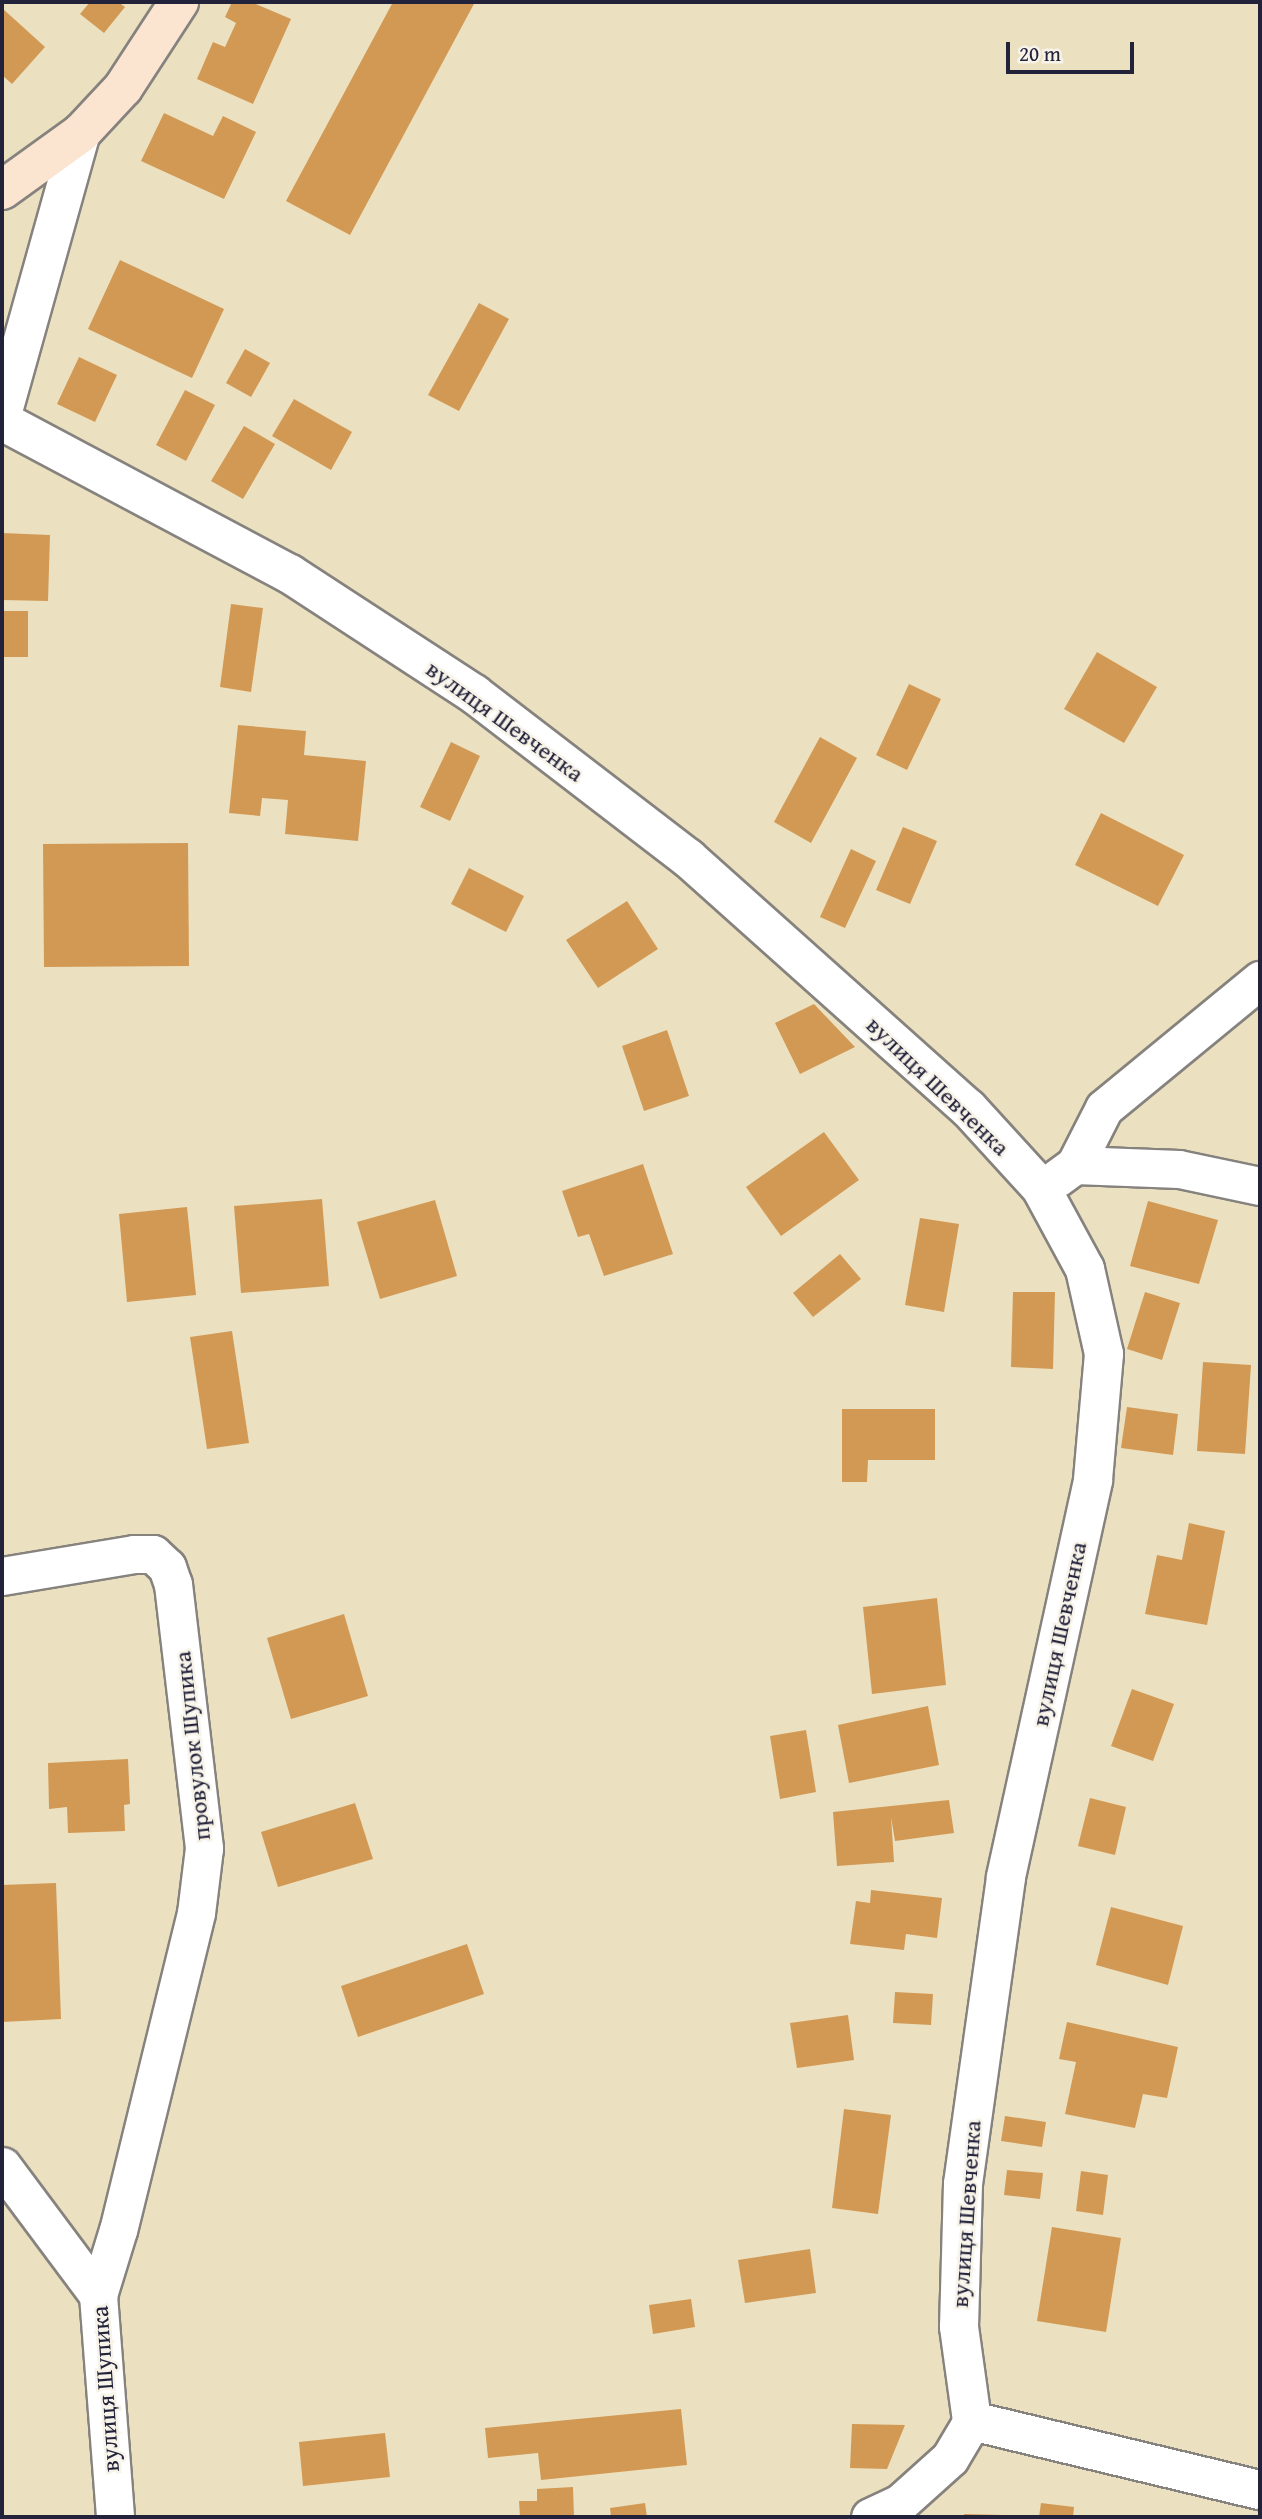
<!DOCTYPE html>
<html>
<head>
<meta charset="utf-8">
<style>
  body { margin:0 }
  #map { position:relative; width:1262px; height:2519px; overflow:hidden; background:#ebe1c0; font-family:"Gentium Book Plus",serif }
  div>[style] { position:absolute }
  .building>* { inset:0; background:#d29954 }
  .roads { filter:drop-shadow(2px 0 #86827e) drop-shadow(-2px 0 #86827e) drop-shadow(0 2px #86827e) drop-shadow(0 -2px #86827e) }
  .minor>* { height:37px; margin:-18.5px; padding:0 18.5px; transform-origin:18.5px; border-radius:18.5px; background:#fff }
  .tertiary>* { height:38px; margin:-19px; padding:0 19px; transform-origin:19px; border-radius:19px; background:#fff }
  .secondary>* { height:38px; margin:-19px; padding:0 19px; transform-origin:19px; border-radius:19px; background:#fce5d0 }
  span { translate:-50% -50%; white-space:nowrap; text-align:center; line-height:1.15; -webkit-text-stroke:5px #f7f3e8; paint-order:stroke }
  .street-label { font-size:24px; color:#22223b }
  .frame { position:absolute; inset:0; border:4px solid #22223b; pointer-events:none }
  .scale { position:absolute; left:1006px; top:42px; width:128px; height:32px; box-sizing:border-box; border:4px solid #22223b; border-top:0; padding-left:9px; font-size:21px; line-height:24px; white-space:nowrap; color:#22223b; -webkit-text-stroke:5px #f7f3e8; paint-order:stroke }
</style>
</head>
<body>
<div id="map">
  <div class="building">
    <i style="clip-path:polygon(90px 2px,118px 2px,125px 7px,104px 33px,80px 14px)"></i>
    <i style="clip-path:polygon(232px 2px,251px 2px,291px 19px,253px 104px,197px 79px,213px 42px,225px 47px,236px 23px,225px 17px)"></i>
    <i style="clip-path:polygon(393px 2px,475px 2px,350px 235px,286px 201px)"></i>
    <i style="clip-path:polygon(2px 8px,45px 47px,12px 84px,2px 75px)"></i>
    <i style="clip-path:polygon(164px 113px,213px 136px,223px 116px,256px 132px,224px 199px,141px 161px)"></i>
    <i style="clip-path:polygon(120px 260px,224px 309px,192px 378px,88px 329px)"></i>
    <i style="clip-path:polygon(479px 303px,509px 319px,459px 411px,428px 395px)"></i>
    <i style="clip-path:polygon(245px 349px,270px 363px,251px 397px,226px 383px)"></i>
    <i style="clip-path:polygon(79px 357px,117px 375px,95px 422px,57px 404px)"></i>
    <i style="clip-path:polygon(185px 390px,215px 405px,186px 461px,156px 445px)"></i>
    <i style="clip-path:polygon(294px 399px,352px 432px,331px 470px,272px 436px)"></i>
    <i style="clip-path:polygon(244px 426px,275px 444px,243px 499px,211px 481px)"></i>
    <i style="clip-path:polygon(2px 533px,50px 535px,48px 601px,2px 600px)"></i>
    <i style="clip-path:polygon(231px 604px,263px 608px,251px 692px,220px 687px)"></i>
    <i style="clip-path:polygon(2px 611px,28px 611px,28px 657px,2px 657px)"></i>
    <i style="clip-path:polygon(1097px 652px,1157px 687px,1124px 743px,1064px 709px)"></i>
    <i style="clip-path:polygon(909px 684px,941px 699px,907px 770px,876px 755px)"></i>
    <i style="clip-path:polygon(238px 725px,306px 731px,304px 755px,366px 761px,358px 841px,285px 834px,288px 800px,262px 798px,260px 816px,229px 813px)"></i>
    <i style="clip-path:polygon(820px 737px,857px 758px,811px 843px,774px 822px)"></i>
    <i style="clip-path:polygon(451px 742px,480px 756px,450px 821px,420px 807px)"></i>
    <i style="clip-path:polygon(1101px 813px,1184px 855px,1158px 906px,1075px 865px)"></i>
    <i style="clip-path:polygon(903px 827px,937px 841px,910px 904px,876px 890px)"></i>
    <i style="clip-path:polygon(188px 843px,189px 966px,44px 967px,43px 844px)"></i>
    <i style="clip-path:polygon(851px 849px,876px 861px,845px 928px,820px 917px)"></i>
    <i style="clip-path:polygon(469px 868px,524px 896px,506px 932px,451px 904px)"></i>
    <i style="clip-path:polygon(627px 901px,658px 949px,598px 988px,566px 940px)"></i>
    <i style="clip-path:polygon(814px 1004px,855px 1047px,800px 1074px,775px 1023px)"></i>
    <i style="clip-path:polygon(667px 1030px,689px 1096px,644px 1111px,622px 1046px)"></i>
    <i style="clip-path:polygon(824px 1132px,859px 1180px,781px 1236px,746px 1187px)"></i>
    <i style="clip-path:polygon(643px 1164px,673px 1254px,604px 1276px,589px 1234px,578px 1237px,562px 1191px)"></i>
    <i style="clip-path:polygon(322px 1199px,329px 1286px,241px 1293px,234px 1206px)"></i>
    <i style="clip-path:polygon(435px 1200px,457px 1276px,380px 1299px,357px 1222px)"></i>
    <i style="clip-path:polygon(1148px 1201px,1218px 1220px,1199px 1284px,1130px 1266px)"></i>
    <i style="clip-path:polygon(187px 1207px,196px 1295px,127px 1302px,119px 1214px)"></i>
    <i style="clip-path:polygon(920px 1218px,959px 1224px,944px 1312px,905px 1305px)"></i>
    <i style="clip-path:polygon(840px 1254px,861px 1279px,813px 1317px,793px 1293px)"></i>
    <i style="clip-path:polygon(1013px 1292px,1055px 1292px,1053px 1369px,1011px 1367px)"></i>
    <i style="clip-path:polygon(1145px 1292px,1180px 1303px,1162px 1360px,1127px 1349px)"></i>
    <i style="clip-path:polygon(232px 1331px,249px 1443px,207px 1449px,190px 1337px)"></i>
    <i style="clip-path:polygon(1203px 1362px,1251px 1365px,1245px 1454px,1197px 1451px)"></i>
    <i style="clip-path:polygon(1127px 1407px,1178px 1414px,1173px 1455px,1121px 1448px)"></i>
    <i style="clip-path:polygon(842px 1409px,935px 1409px,935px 1460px,868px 1460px,867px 1482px,842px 1482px)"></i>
    <i style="clip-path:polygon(1189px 1523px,1225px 1531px,1207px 1625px,1145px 1614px,1157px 1555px,1182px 1560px)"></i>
    <i style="clip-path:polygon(937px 1598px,946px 1685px,872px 1694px,863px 1607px)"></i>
    <i style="clip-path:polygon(344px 1614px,368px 1696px,291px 1719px,267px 1638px)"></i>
    <i style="clip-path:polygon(1132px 1689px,1174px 1704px,1153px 1761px,1111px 1746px)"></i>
    <i style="clip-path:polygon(928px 1706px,939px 1765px,849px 1783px,838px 1725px)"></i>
    <i style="clip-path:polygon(806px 1730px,816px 1792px,780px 1799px,770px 1736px)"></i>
    <i style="clip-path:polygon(128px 1759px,130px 1804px,124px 1805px,125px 1831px,68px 1833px,67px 1807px,49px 1809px,48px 1763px)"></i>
    <i style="clip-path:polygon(1090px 1798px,1126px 1807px,1115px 1855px,1078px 1846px)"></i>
    <i style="clip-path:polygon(949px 1800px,954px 1833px,895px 1841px,891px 1817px,894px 1862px,837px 1866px,833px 1812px)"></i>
    <i style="clip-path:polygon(355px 1803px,373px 1859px,278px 1887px,261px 1832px)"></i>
    <i style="clip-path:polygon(56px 1883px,61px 2019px,2px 2022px,2px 1885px)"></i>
    <i style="clip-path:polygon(871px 1890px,942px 1898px,937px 1938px,906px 1934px,904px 1950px,850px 1944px,856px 1901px,870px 1903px)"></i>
    <i style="clip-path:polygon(1111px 1907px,1183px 1926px,1168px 1985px,1096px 1965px)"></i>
    <i style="clip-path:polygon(467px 1944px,484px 1994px,358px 2037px,341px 1986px)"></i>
    <i style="clip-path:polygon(895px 1992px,933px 1994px,931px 2025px,893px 2023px)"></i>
    <i style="clip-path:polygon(848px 2015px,854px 2060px,797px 2068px,790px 2023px)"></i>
    <i style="clip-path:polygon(1067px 2022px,1178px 2047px,1167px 2098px,1143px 2094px,1135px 2128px,1065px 2114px,1076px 2062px,1059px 2059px)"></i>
    <i style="clip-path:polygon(844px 2109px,891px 2115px,878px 2214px,832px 2208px)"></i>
    <i style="clip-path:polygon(1005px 2116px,1046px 2122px,1042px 2147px,1001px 2141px)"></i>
    <i style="clip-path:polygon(1007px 2170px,1043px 2173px,1040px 2199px,1004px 2195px)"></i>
    <i style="clip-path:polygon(1081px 2171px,1108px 2175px,1103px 2215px,1076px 2211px)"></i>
    <i style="clip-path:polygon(1052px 2227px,1121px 2238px,1106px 2332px,1037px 2321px)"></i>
    <i style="clip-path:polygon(810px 2249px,816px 2293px,745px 2303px,738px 2260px)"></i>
    <i style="clip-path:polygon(691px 2299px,695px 2327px,653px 2334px,649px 2305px)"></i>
    <i style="clip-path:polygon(681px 2409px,687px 2465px,541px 2480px,538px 2453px,488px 2458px,485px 2428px)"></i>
    <i style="clip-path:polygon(852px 2424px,905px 2425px,887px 2469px,850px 2468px)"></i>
    <i style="clip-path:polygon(385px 2433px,390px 2477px,303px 2486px,299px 2442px)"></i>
    <i style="clip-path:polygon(573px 2487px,574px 2517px,520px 2517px,519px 2501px,537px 2501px,537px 2489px)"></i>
    <i style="clip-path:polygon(645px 2503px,647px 2517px,611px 2517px,610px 2508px)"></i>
    <i style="clip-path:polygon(1041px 2503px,1074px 2507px,1073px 2517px,1039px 2517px)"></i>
    <i style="clip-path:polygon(964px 2514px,1004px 2515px,1004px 2517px,964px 2517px)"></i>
  </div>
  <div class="roads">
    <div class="minor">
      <i style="left:1075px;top:1165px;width:64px;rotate:-63deg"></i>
      <i style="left:1104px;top:1108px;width:202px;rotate:-39.4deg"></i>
      <i style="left:1057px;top:1178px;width:22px;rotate:-36deg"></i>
      <i style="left:1075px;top:1165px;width:104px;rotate:2.2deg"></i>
      <i style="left:1179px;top:1169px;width:83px;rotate:11.9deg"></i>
      <i style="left:2px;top:1576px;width:134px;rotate:-9.5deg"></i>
      <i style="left:134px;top:1554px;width:19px"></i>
      <i style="left:153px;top:1554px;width:19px;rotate:43deg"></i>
      <i style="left:167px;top:1567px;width:18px;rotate:71deg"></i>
      <i style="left:173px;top:1584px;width:266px;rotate:83.3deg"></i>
      <i style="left:204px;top:1848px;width:65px;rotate:97deg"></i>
      <i style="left:196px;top:1913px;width:326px;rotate:103.8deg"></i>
      <i style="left:118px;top:2230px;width:68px;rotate:107.1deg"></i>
      <i style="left:2px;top:2166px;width:161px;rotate:53.3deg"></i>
      <i style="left:98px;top:2295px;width:223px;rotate:85.6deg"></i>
      <i style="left:870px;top:2517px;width:33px;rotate:-25deg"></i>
      <i style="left:900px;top:2503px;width:67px;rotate:-42deg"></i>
      <i style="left:950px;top:2458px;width:43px;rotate:-59.3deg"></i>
    </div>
    <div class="tertiary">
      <i style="left:2px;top:415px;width:293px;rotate:-74.4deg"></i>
      <i style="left:2px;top:421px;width:326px;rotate:28deg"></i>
      <i style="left:290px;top:574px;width:220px;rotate:33.1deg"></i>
      <i style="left:474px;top:694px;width:270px;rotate:37.5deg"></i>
      <i style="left:688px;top:858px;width:375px;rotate:41.8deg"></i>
      <i style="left:968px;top:1108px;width:108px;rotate:47.6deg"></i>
      <i style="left:1041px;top:1188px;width:92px;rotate:61.5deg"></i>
      <i style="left:1085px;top:1269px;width:87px;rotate:77.4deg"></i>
      <i style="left:1104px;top:1354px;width:127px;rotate:95deg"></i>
      <i style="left:1093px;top:1481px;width:406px;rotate:102.4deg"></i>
      <i style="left:1006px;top:1878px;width:309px;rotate:98deg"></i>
      <i style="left:963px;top:2184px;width:143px;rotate:91.6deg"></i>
      <i style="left:959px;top:2327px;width:95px;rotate:82.1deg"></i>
      <i style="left:972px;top:2421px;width:296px;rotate:13.5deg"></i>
    </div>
    <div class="secondary">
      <i style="left:2px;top:190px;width:97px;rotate:-35.8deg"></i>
      <i style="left:81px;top:133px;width:62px;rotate:-47deg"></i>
      <i style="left:123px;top:88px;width:103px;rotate:-56.9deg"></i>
    </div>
  </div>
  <div class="street-label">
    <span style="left:505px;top:721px;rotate:36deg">вулиця Шевченка</span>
    <span style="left:938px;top:1086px;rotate:44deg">вулиця Шевченка</span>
    <span style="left:1059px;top:1634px;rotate:-78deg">вулиця Шевченка</span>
    <span style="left:192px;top:1746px;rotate:-96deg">провулок Шупика</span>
    <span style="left:966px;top:2214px;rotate:-86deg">вулиця Шевченка</span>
    <span style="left:105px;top:2389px;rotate:-94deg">вулиця Шупика</span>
  </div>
  <div class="frame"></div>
  <div class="scale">20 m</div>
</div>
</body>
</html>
